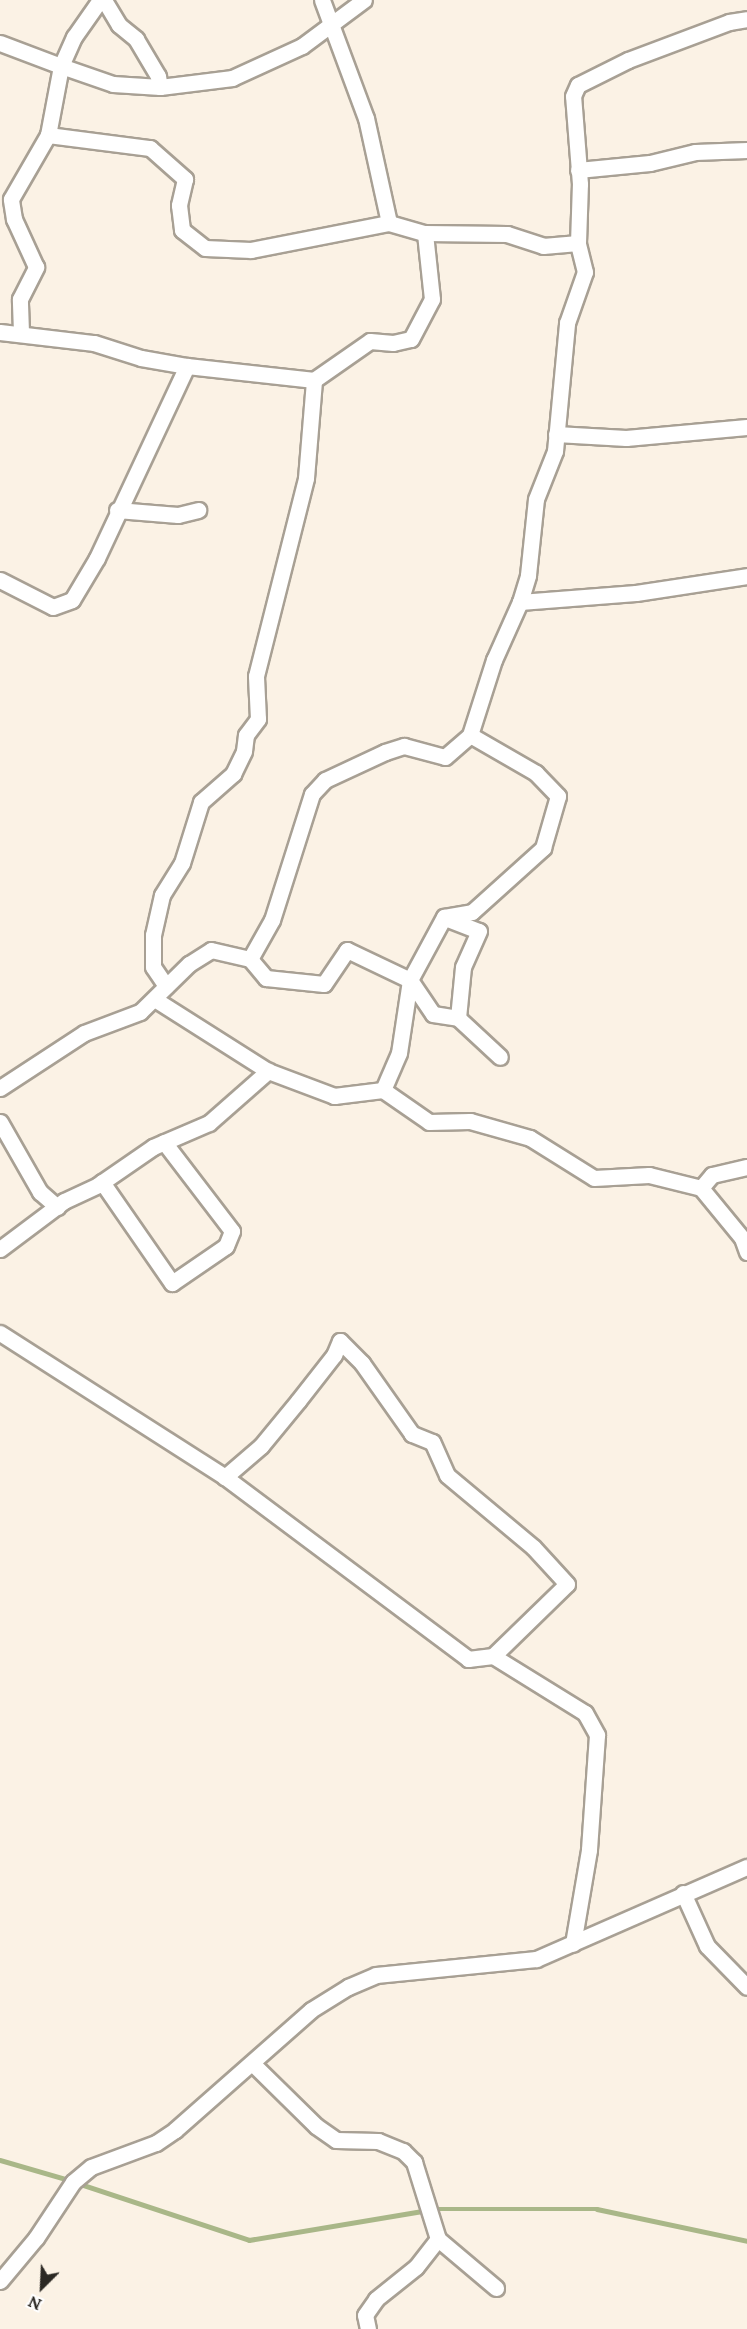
<!DOCTYPE html>
<html>
<head>
<meta charset="utf-8">
<style>
  body { margin:0 }
  #map { position:relative; width:747px; height:2329px; overflow:hidden; background:#fbf2e5; font-family:Lora,serif }
  div>[style] { position:absolute }
  .stream>* { height:4.5px; margin:-2.25px; padding:0 2.25px; transform-origin:2.25px; border-radius:2.25px; background:#a9b788 }
  .roads { filter:drop-shadow(2px 0 #a8a094) drop-shadow(-2px 0 #a8a094) drop-shadow(0 2px #a8a094) drop-shadow(0 -2px #a8a094) }
  .minor>* { height:15px; margin:-7.5px; padding:0 7.5px; transform-origin:7.5px; border-radius:7.5px; background:#fff }
  span { translate:-50% -50%; white-space:nowrap; text-align:center; line-height:1.15; -webkit-text-stroke:4.5px #fff; paint-order:stroke }
  .north { position:absolute; left:12px; top:2257px; width:60px; height:60px; -webkit-text-stroke:4px #fff; paint-order:stroke; rotate:204deg; font-size:16px; font-weight:700; line-height:24px; text-align:center; color:#2b2823 }
  .north::after { content:''; display:block; margin:auto; width:21px; height:27px; background:#2b2823; clip-path:polygon(50% 0,100% 100%,50% 72%,0 100%) }
</style>
</head>
<body>
<div id="map">
  <div class="stream">
    <i style="left:0;top:2160px;width:72px;rotate:16.2deg"></i>
    <i style="left:77px;top:2183px;width:181px;rotate:18.3deg"></i>
    <i style="left:249px;top:2240px;width:189px;rotate:-9.5deg"></i>
    <i style="left:435px;top:2209px;width:162px"></i>
    <i style="left:597px;top:2209px;width:153px;rotate:12deg"></i>
  </div>
  <div class="roads">
    <div class="minor">
      <i style="left:104px;top:0;width:29px;rotate:59deg"></i>
      <i style="left:119px;top:25px;width:22px;rotate:39deg"></i>
      <i style="left:136px;top:39px;width:43px;rotate:59.3deg"></i>
      <i style="left:158px;top:76px;width:11px;rotate:80deg"></i>
      <i style="left:160px;top:87px;width:73px;rotate:-7.1deg"></i>
      <i style="left:232px;top:78px;width:77px;rotate:-24.6deg"></i>
      <i style="left:302px;top:46px;width:77px;rotate:-36.6deg"></i>
      <i style="left:322px;top:0;width:126px;rotate:69.6deg"></i>
      <i style="left:366px;top:118px;width:107px;rotate:77.6deg"></i>
      <i style="left:389px;top:223px;width:37px;rotate:16deg"></i>
      <i style="left:425px;top:233px;width:82px;rotate:0.7deg"></i>
      <i style="left:507px;top:234px;width:38px;rotate:18deg"></i>
      <i style="left:543px;top:246px;width:35px;rotate:-5deg"></i>
      <i style="left:0;top:43px;width:65px;rotate:20.7deg"></i>
      <i style="left:61px;top:66px;width:32px;rotate:-66deg"></i>
      <i style="left:74px;top:37px;width:45px;rotate:-54.9deg"></i>
      <i style="left:48px;top:135px;width:103px;rotate:7.3deg"></i>
      <i style="left:150px;top:148px;width:47px;rotate:41.5deg"></i>
      <i style="left:185px;top:179px;width:27px;rotate:103deg"></i>
      <i style="left:179px;top:205px;width:25px;rotate:83deg"></i>
      <i style="left:182px;top:230px;width:29px;rotate:38deg"></i>
      <i style="left:205px;top:248px;width:46px;rotate:2.5deg"></i>
      <i style="left:251px;top:250px;width:141px;rotate:-11.1deg"></i>
      <i style="left:578px;top:170px;width:72px;rotate:-5.6deg"></i>
      <i style="left:650px;top:163px;width:46px;rotate:-13.7deg"></i>
      <i style="left:695px;top:152px;width:52px;rotate:-2.2deg"></i>
      <i style="left:0;top:332px;width:95px;rotate:6.7deg"></i>
      <i style="left:94px;top:343px;width:49px;rotate:17.7deg"></i>
      <i style="left:141px;top:358px;width:47px;rotate:9.9deg"></i>
      <i style="left:187px;top:366px;width:128px;rotate:6.3deg"></i>
      <i style="left:314px;top:380px;width:68px;rotate:-34.9deg"></i>
      <i style="left:370px;top:341px;width:23px;rotate:5deg"></i>
      <i style="left:393px;top:343px;width:18px;rotate:-13deg"></i>
      <i style="left:411px;top:339px;width:45px;rotate:-62.3deg"></i>
      <i style="left:432px;top:299px;width:66px;rotate:-96.1deg"></i>
      <i style="left:21px;top:332px;width:33px;rotate:-92deg"></i>
      <i style="left:20px;top:299px;width:36px;rotate:-63deg"></i>
      <i style="left:36px;top:267px;width:53px;rotate:-114.6deg"></i>
      <i style="left:14px;top:219px;width:20px;rotate:-99deg"></i>
      <i style="left:11px;top:199px;width:74px;rotate:-60deg"></i>
      <i style="left:48px;top:135px;width:70px;rotate:-79.3deg"></i>
      <i style="left:61px;top:66px;width:55px;rotate:19.1deg"></i>
      <i style="left:113px;top:84px;width:47px;rotate:3.7deg"></i>
      <i style="left:556px;top:434px;width:70px;rotate:3.3deg"></i>
      <i style="left:626px;top:438px;width:121px;rotate:-5.2deg"></i>
      <i style="left:117px;top:510px;width:61px;rotate:4.7deg"></i>
      <i style="left:178px;top:515px;width:21px;rotate:-14deg"></i>
      <i style="left:0;top:580px;width:59px;rotate:27deg"></i>
      <i style="left:53px;top:607px;width:20px;rotate:-20deg"></i>
      <i style="left:72px;top:600px;width:49px;rotate:-59.2deg"></i>
      <i style="left:97px;top:558px;width:212px;rotate:-64.9deg"></i>
      <i style="left:520px;top:602px;width:116px;rotate:-4.4deg"></i>
      <i style="left:636px;top:593px;width:112px;rotate:-8.7deg"></i>
      <i style="left:445px;top:918px;width:36px;rotate:21deg"></i>
      <i style="left:479px;top:931px;width:39px;rotate:114deg"></i>
      <i style="left:463px;top:967px;width:51px;rotate:95.6deg"></i>
      <i style="left:250px;top:959px;width:45px;rotate:-60.6deg"></i>
      <i style="left:272px;top:920px;width:132px;rotate:-72.4deg"></i>
      <i style="left:312px;top:794px;width:19px;rotate:-47deg"></i>
      <i style="left:325px;top:780px;width:66px;rotate:-25deg"></i>
      <i style="left:385px;top:752px;width:20px;rotate:-18deg"></i>
      <i style="left:404px;top:746px;width:42px;rotate:15deg"></i>
      <i style="left:445px;top:757px;width:33px;rotate:-41deg"></i>
      <i style="left:470px;top:735px;width:79px;rotate:-72.3deg"></i>
      <i style="left:494px;top:660px;width:64px;rotate:-65.9deg"></i>
      <i style="left:520px;top:602px;width:28px;rotate:-73deg"></i>
      <i style="left:528px;top:575px;width:76px;rotate:-84deg"></i>
      <i style="left:536px;top:499px;width:52px;rotate:-68.4deg"></i>
      <i style="left:555px;top:451px;width:129px;rotate:-84.6deg"></i>
      <i style="left:567px;top:323px;width:54px;rotate:-70.6deg"></i>
      <i style="left:585px;top:272px;width:30px;rotate:-104deg"></i>
      <i style="left:578px;top:243px;width:59px;rotate:-88.1deg"></i>
      <i style="left:580px;top:184px;width:88px;rotate:-94.5deg"></i>
      <i style="left:573px;top:96px;width:12px;rotate:-66deg"></i>
      <i style="left:578px;top:85px;width:56px;rotate:-26.6deg"></i>
      <i style="left:628px;top:60px;width:108px;rotate:-20.6deg"></i>
      <i style="left:729px;top:22px;width:18px;rotate:-9deg"></i>
      <i style="left:166px;top:986px;width:23px;rotate:-124deg"></i>
      <i style="left:153px;top:967px;width:32px;rotate:-90deg"></i>
      <i style="left:153px;top:935px;width:41px;rotate:-77.3deg"></i>
      <i style="left:162px;top:895px;width:38px;rotate:-58deg"></i>
      <i style="left:182px;top:863px;width:64px;rotate:-72.7deg"></i>
      <i style="left:201px;top:802px;width:43px;rotate:-41.2deg"></i>
      <i style="left:233px;top:774px;width:25px;rotate:-64deg"></i>
      <i style="left:244px;top:751px;width:16px;rotate:-83deg"></i>
      <i style="left:246px;top:735px;width:20px;rotate:-53deg"></i>
      <i style="left:258px;top:719px;width:43px;rotate:-92.7deg"></i>
      <i style="left:256px;top:676px;width:204px;rotate:-75.8deg"></i>
      <i style="left:306px;top:478px;width:98px;rotate:-85.3deg"></i>
      <i style="left:156px;top:1000px;width:133px;rotate:32.4deg"></i>
      <i style="left:268px;top:1071px;width:71px;rotate:20.7deg"></i>
      <i style="left:334px;top:1096px;width:49px;rotate:-7deg"></i>
      <i style="left:383px;top:1090px;width:56px;rotate:34.8deg"></i>
      <i style="left:429px;top:1122px;width:41px;rotate:-1.4deg"></i>
      <i style="left:470px;top:1121px;width:62px;rotate:15.8deg"></i>
      <i style="left:530px;top:1138px;width:75px;rotate:32deg"></i>
      <i style="left:594px;top:1178px;width:55px;rotate:-3.1deg"></i>
      <i style="left:649px;top:1175px;width:54px;rotate:14deg"></i>
      <i style="left:701px;top:1188px;width:65px;rotate:50.6deg"></i>
      <i style="left:742px;top:1238px;width:15px;rotate:70deg"></i>
      <i style="left:0;top:1088px;width:100px;rotate:-33.2deg"></i>
      <i style="left:84px;top:1033px;width:60px;rotate:-20.6deg"></i>
      <i style="left:140px;top:1012px;width:69px;rotate:-44.4deg"></i>
      <i style="left:189px;top:964px;width:26px;rotate:-32deg"></i>
      <i style="left:211px;top:950px;width:40px;rotate:13deg"></i>
      <i style="left:250px;top:959px;width:25px;rotate:50deg"></i>
      <i style="left:266px;top:978px;width:58px;rotate:5.9deg"></i>
      <i style="left:324px;top:984px;width:41px;rotate:-55.9deg"></i>
      <i style="left:347px;top:950px;width:70px;rotate:25.5deg"></i>
      <i style="left:410px;top:980px;width:41px;rotate:55.9deg"></i>
      <i style="left:433px;top:1014px;width:25px;rotate:9deg"></i>
      <i style="left:458px;top:1018px;width:57px;rotate:42.9deg"></i>
      <i style="left:383px;top:1090px;width:40px;rotate:-66.6deg"></i>
      <i style="left:399px;top:1053px;width:74px;rotate:-81.4deg"></i>
      <i style="left:410px;top:980px;width:72px;rotate:-61.6deg"></i>
      <i style="left:444px;top:917px;width:28px;rotate:-10deg"></i>
      <i style="left:472px;top:912px;width:96px;rotate:-42deg"></i>
      <i style="left:543px;top:848px;width:54px;rotate:-73.9deg"></i>
      <i style="left:558px;top:796px;width:32px;rotate:-134deg"></i>
      <i style="left:536px;top:773px;width:76px;rotate:-150.1deg"></i>
      <i style="left:0;top:1122px;width:81px;rotate:60.3deg"></i>
      <i style="left:40px;top:1192px;width:23px;rotate:41deg"></i>
      <i style="left:102px;top:1182px;width:123px;rotate:55.3deg"></i>
      <i style="left:172px;top:1283px;width:65px;rotate:-34.4deg"></i>
      <i style="left:226px;top:1246px;width:16px;rotate:-68deg"></i>
      <i style="left:232px;top:1231px;width:112px;rotate:-127.4deg"></i>
      <i style="left:701px;top:1188px;width:17px;rotate:-50deg"></i>
      <i style="left:712px;top:1175px;width:36px;rotate:-13deg"></i>
      <i style="left:0;top:1249px;width:80px;rotate:-36.9deg"></i>
      <i style="left:64px;top:1201px;width:38px;rotate:-25deg"></i>
      <i style="left:98px;top:1185px;width:67px;rotate:-34.6deg"></i>
      <i style="left:153px;top:1147px;width:61px;rotate:-23.2deg"></i>
      <i style="left:209px;top:1123px;width:79px;rotate:-41.4deg"></i>
      <i style="left:0;top:1333px;width:267px;rotate:32.6deg"></i>
      <i style="left:225px;top:1477px;width:304px;rotate:36.8deg"></i>
      <i style="left:468px;top:1659px;width:25px;rotate:-7deg"></i>
      <i style="left:493px;top:1656px;width:103px;rotate:-44.2deg"></i>
      <i style="left:567px;top:1584px;width:50px;rotate:-132.6deg"></i>
      <i style="left:533px;top:1547px;width:112px;rotate:-140.1deg"></i>
      <i style="left:447px;top:1475px;width:36px;rotate:-114deg"></i>
      <i style="left:432px;top:1442px;width:22px;rotate:-158deg"></i>
      <i style="left:412px;top:1434px;width:87px;rotate:-125.2deg"></i>
      <i style="left:362px;top:1363px;width:31px;rotate:-135deg"></i>
      <i style="left:340px;top:1341px;width:15px;rotate:113deg"></i>
      <i style="left:334px;top:1355px;width:58px;rotate:128deg"></i>
      <i style="left:298px;top:1401px;width:58px;rotate:129.4deg"></i>
      <i style="left:261px;top:1446px;width:48px;rotate:139.3deg"></i>
      <i style="left:493px;top:1656px;width:108px;rotate:31.8deg"></i>
      <i style="left:585px;top:1713px;width:25px;rotate:61deg"></i>
      <i style="left:597px;top:1735px;width:115px;rotate:94deg"></i>
      <i style="left:589px;top:1850px;width:95px;rotate:99.7deg"></i>
      <i style="left:683px;top:1893px;width:58px;rotate:65.6deg"></i>
      <i style="left:707px;top:1946px;width:57px;rotate:45.7deg"></i>
      <i style="left:252px;top:2063px;width:90px;rotate:44.5deg"></i>
      <i style="left:316px;top:2126px;width:24px;rotate:35deg"></i>
      <i style="left:336px;top:2140px;width:42px;rotate:1.4deg"></i>
      <i style="left:378px;top:2141px;width:27px;rotate:22deg"></i>
      <i style="left:403px;top:2151px;width:16px;rotate:45deg"></i>
      <i style="left:414px;top:2162px;width:81px;rotate:72.7deg"></i>
      <i style="left:438px;top:2239px;width:76px;rotate:40.2deg"></i>
      <i style="left:0;top:2281px;width:56px;rotate:-50.1deg"></i>
      <i style="left:36px;top:2238px;width:67px;rotate:-56.5deg"></i>
      <i style="left:73px;top:2182px;width:23px;rotate:-40deg"></i>
      <i style="left:91px;top:2167px;width:69px;rotate:-20.3deg"></i>
      <i style="left:156px;top:2143px;width:23px;rotate:-34deg"></i>
      <i style="left:175px;top:2130px;width:181px;rotate:-41.4deg"></i>
      <i style="left:311px;top:2010px;width:44px;rotate:-31.9deg"></i>
      <i style="left:348px;top:1987px;width:30px;rotate:-23deg"></i>
      <i style="left:376px;top:1975px;width:161px;rotate:-5.7deg"></i>
      <i style="left:536px;top:1959px;width:230px;rotate:-23.6deg"></i>
      <i style="left:368px;top:2329px;width:14px;rotate:-102deg"></i>
      <i style="left:365px;top:2315px;width:19px;rotate:-55deg"></i>
      <i style="left:376px;top:2299px;width:51px;rotate:-38.7deg"></i>
      <i style="left:416px;top:2267px;width:36px;rotate:-52deg"></i>
    </div>
  </div>
  <div class="north">N</div>
</div>
</body>
</html>
